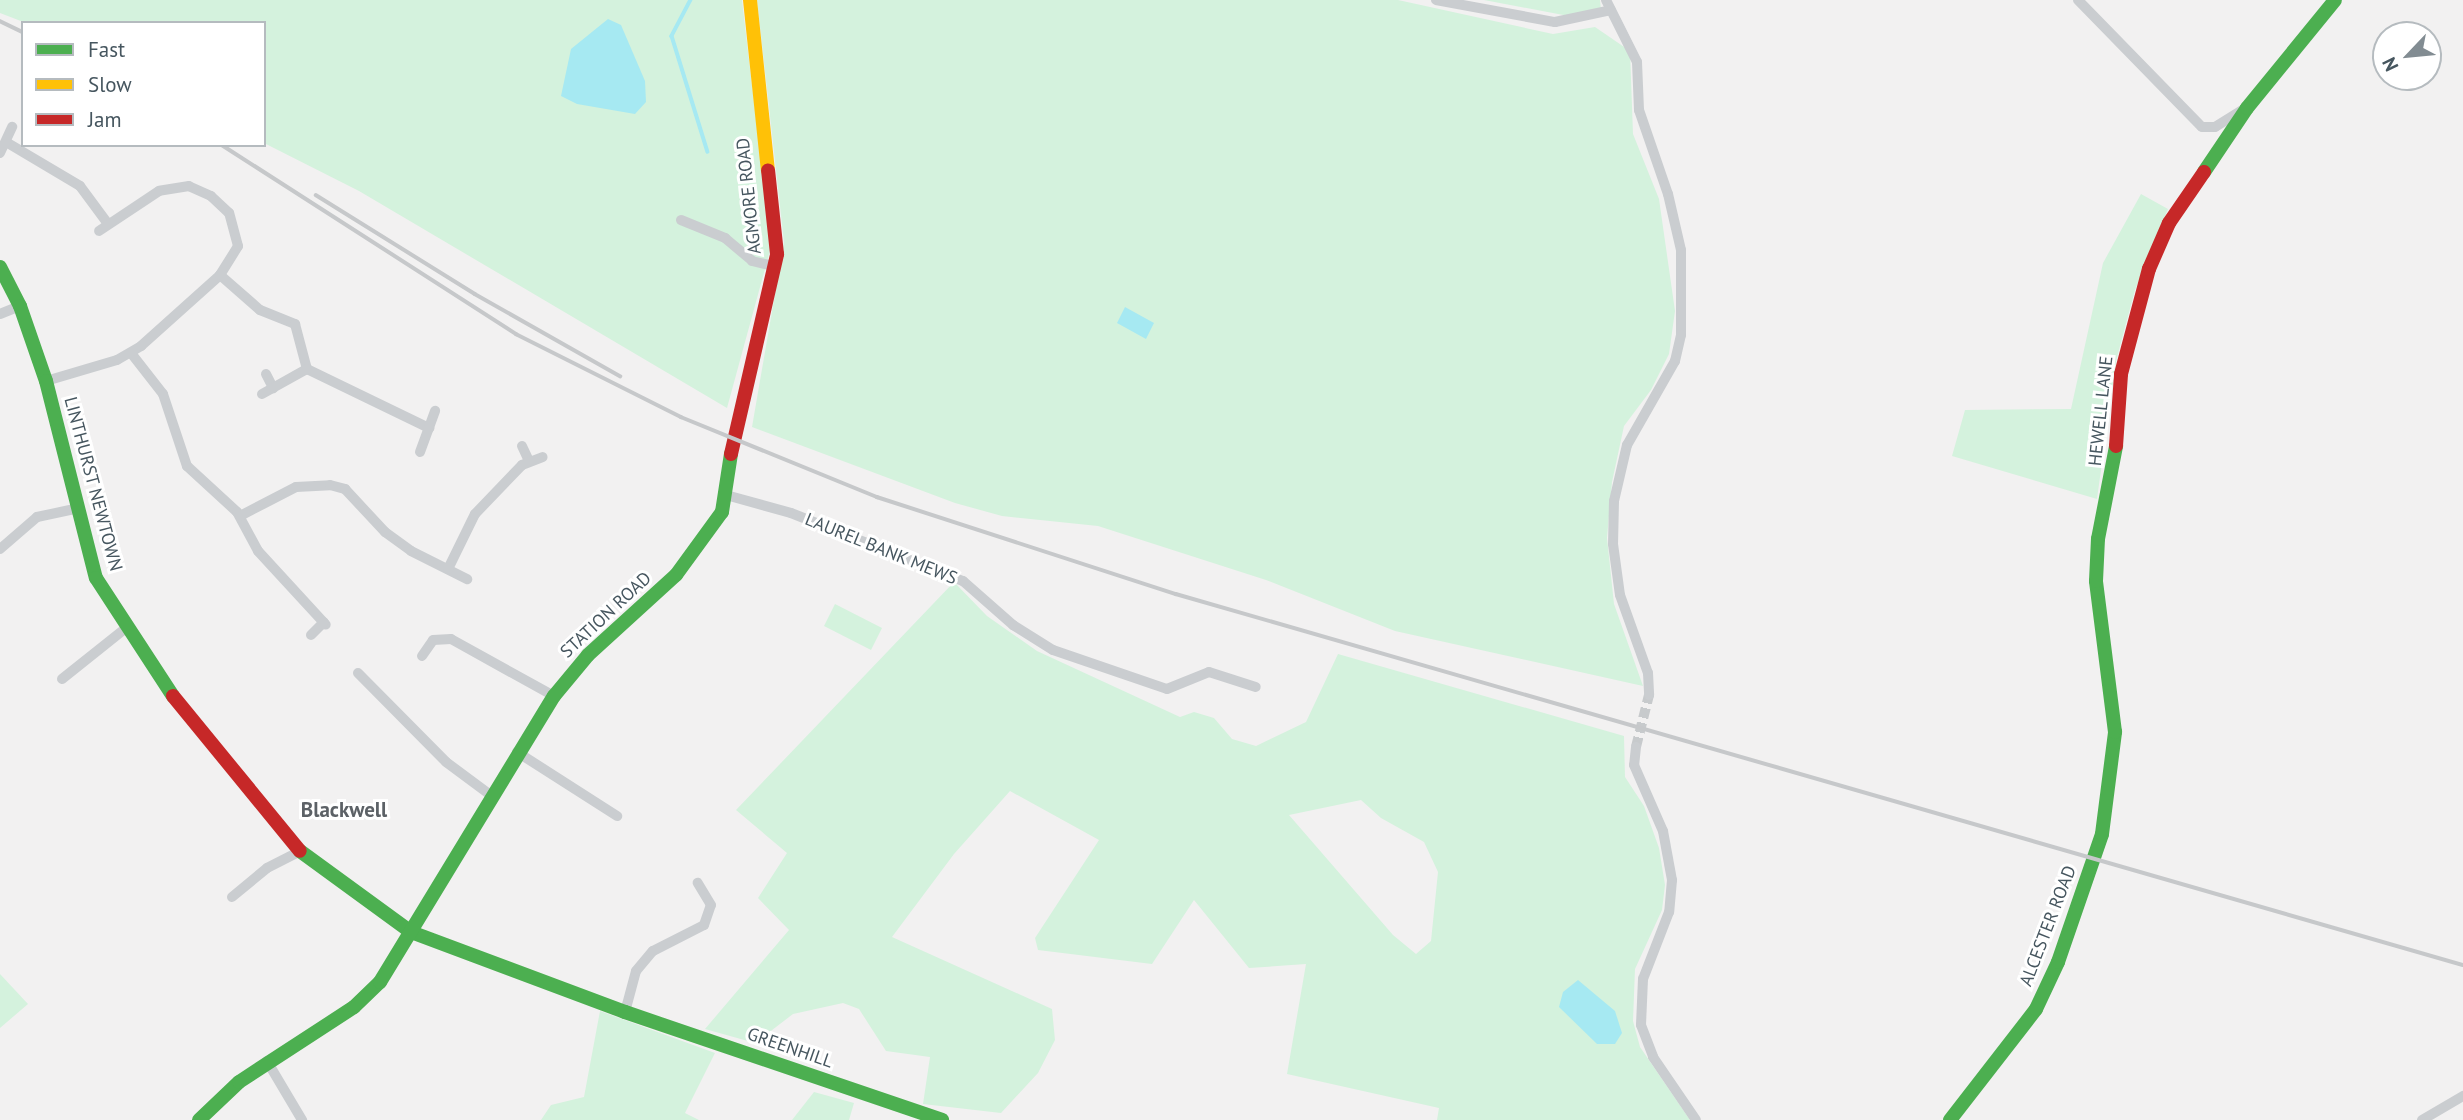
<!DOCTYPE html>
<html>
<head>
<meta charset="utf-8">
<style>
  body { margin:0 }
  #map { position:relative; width:2463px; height:1120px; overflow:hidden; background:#f2f1f1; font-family:"PT Sans",sans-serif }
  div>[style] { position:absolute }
  .green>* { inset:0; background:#d4f2dd }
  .water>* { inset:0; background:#a6e9f2 }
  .stream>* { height:3.5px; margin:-1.75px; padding:0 1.75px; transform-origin:1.75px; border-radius:1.75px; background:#a6e9f2 }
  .street-tunnel>* { height:10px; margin-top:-5px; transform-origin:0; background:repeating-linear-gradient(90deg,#c7cacc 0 10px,transparent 0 15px) }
  .street>* { height:10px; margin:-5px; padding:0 5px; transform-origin:5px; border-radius:5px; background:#cacdd0 }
  .fast>* { height:14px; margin:-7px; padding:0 7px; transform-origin:7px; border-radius:7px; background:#4caf50 }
  .slow>* { height:14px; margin:-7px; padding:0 7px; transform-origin:7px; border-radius:7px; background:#ffc107 }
  .jam>* { height:14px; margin:-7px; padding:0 7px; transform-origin:7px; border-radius:7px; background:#c62828 }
  .rail>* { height:3.5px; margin:-1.75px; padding:0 1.75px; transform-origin:1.75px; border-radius:1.75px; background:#c6c8ca }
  span { translate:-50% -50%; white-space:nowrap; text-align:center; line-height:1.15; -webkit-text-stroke:6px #fff; paint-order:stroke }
  .street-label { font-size:18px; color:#46565f }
  .quarter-label { font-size:21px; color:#5c6166; font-weight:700 }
  .legend { position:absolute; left:21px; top:21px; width:245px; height:126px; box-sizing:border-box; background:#fff; border:2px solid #b5bbbf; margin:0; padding:9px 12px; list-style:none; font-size:21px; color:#46565f }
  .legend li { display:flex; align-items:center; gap:14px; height:35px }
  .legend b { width:35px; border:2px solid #b5bbbf }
  .north { position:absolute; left:2372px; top:21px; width:70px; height:70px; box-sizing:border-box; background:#fff; border:2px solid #b5bbbf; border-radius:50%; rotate:244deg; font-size:19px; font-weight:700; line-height:28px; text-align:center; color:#46565f }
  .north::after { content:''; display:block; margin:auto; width:24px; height:32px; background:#828c92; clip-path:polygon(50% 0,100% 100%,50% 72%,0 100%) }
</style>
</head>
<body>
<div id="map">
  <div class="green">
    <i style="clip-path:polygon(0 0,742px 0,771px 247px,727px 408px,359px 191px,264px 143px,264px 23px,26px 23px,0 13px)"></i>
    <i style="clip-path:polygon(757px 0,1398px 0,1553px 34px,1595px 27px,1630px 51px,1633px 134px,1659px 199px,1675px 311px,1669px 354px,1651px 390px,1624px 426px,1612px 482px,1607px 538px,1614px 604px,1643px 686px,1395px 631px,1266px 580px,1098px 526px,1002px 516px,955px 503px,752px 427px,784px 242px)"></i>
    <i style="clip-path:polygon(1484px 0,1600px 0,1601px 11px,1579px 18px)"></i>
    <i style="clip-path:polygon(2141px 194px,2168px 209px,2135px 290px,2116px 361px,2097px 499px,1952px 456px,1965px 410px,2071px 409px,2103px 263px)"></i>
    <i style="clip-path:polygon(evenodd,954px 582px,987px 616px,1037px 651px,1180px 717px,1194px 712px,1214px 718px,1232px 739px,1256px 746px,1306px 722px,1338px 654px,1624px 736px,1625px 777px,1644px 806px,1659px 848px,1665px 885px,1662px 910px,1635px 969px,1633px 1021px,1640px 1047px,1690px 1120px,1437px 1120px,1439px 1108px,1287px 1074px,1306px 964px,1249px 968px,1194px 900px,1152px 964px,1038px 950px,1035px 938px,1099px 840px,1010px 791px,954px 854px,892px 937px,1052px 1009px,1055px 1040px,1038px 1073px,1001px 1113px,923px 1104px,930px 1057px,886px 1051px,859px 1009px,843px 1003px,793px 1014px,755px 1043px,705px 1029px,789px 930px,758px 898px,787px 853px,736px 810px,954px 582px,1361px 800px,1381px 818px,1424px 842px,1438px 872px,1431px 941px,1416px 954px,1393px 935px,1289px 815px,1361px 800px)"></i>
    <i style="clip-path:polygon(835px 604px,882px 628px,871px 650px,824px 626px)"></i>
    <i style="clip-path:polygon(0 974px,28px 1004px,0 1028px)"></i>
    <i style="clip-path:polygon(600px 1011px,715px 1053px,685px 1113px,699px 1120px,541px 1120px,551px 1105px,584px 1097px)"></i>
    <i style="clip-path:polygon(814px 1092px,854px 1103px,849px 1120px,792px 1120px)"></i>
  </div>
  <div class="water">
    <i style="clip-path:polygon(608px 19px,621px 25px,645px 81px,646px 102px,635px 114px,577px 104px,561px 96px,571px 49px)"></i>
    <i style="clip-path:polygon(1125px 307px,1154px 323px,1146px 339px,1117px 323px)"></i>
    <i style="clip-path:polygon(1578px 980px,1615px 1011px,1622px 1033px,1615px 1044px,1597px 1044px,1559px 1007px,1563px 992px)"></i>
  </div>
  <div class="stream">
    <i style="left:691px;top:0;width:41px;rotate:117.8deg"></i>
    <i style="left:672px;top:36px;width:121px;rotate:72.8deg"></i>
  </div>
  <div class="street-tunnel">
    <i style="left:1636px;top:747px;width:54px;rotate:-76deg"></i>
  </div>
  <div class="street">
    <i style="left:1436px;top:0;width:121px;rotate:10.5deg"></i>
    <i style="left:1555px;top:22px;width:57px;rotate:-12.1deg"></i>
    <i style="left:1606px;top:0;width:69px;rotate:63.4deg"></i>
    <i style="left:1637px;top:62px;width:48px;rotate:87.6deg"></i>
    <i style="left:1639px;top:110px;width:89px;rotate:71deg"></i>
    <i style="left:1668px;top:194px;width:57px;rotate:76.9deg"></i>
    <i style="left:1681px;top:250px;width:85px;rotate:90deg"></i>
    <i style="left:1681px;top:335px;width:27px;rotate:103deg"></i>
    <i style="left:1675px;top:361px;width:97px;rotate:119.7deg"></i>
    <i style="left:1627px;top:445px;width:57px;rotate:103.1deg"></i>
    <i style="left:1614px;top:501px;width:43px;rotate:91.3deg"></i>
    <i style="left:1613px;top:544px;width:51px;rotate:82.2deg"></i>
    <i style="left:1620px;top:595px;width:83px;rotate:70.3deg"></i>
    <i style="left:1648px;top:673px;width:22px;rotate:87deg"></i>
    <i style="left:2078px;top:0;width:177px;rotate:45.7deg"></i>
    <i style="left:2202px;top:127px;width:13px"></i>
    <i style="left:2215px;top:127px;width:36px;rotate:-32deg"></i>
    <i style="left:6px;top:142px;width:86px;rotate:30.7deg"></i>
    <i style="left:80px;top:186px;width:47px;rotate:53.6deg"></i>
    <i style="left:0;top:153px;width:29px;rotate:-65deg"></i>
    <i style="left:681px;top:220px;width:48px;rotate:22.2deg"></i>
    <i style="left:725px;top:238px;width:35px;rotate:40deg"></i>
    <i style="left:752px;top:261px;width:23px;rotate:13deg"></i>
    <i style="left:220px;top:275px;width:53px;rotate:41.2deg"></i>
    <i style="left:260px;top:310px;width:38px;rotate:22deg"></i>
    <i style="left:295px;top:324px;width:47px;rotate:75.1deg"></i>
    <i style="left:307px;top:369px;width:136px;rotate:25.8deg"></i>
    <i style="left:0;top:314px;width:22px;rotate:-22deg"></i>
    <i style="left:131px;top:353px;width:52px;rotate:52deg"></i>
    <i style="left:163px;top:394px;width:76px;rotate:71.6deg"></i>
    <i style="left:187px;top:466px;width:68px;rotate:42.6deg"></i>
    <i style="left:237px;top:512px;width:44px;rotate:61.7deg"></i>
    <i style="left:258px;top:551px;width:100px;rotate:47.4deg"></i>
    <i style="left:266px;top:374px;width:16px;rotate:63deg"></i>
    <i style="left:46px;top:381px;width:74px;rotate:-16.5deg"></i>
    <i style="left:117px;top:360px;width:28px;rotate:-30deg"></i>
    <i style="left:141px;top:346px;width:106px;rotate:-41.9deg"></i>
    <i style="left:220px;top:275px;width:34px;rotate:-58deg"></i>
    <i style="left:238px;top:246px;width:34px;rotate:-105deg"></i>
    <i style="left:229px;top:213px;width:25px;rotate:-137deg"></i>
    <i style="left:211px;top:196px;width:24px;rotate:-156deg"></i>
    <i style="left:189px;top:186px;width:30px;rotate:171deg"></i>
    <i style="left:159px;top:191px;width:72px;rotate:146.3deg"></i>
    <i style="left:262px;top:394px;width:51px;rotate:-29.1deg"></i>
    <i style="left:522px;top:446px;width:17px;rotate:65deg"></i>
    <i style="left:420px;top:452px;width:44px;rotate:-69.9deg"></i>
    <i style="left:726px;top:495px;width:67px;rotate:15.5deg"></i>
    <i style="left:791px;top:513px;width:185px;rotate:21.6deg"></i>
    <i style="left:963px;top:581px;width:67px;rotate:41.3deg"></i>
    <i style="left:1013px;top:625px;width:47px;rotate:32deg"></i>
    <i style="left:1053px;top:650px;width:120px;rotate:18.9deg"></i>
    <i style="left:1167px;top:689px;width:45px;rotate:-22deg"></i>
    <i style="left:1209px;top:672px;width:49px;rotate:17.7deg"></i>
    <i style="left:240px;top:516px;width:63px;rotate:-27.4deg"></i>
    <i style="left:296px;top:487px;width:34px;rotate:-3deg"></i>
    <i style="left:330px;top:485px;width:16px;rotate:15deg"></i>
    <i style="left:345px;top:489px;width:59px;rotate:47.1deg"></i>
    <i style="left:385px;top:532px;width:32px;rotate:36deg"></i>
    <i style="left:411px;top:551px;width:63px;rotate:26.6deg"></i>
    <i style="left:0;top:549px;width:49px;rotate:-40.9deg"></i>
    <i style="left:37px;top:517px;width:43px;rotate:-12.1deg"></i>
    <i style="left:448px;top:569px;width:61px;rotate:-63.9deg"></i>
    <i style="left:475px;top:514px;width:68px;rotate:-46.2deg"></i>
    <i style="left:522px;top:465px;width:22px;rotate:-21deg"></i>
    <i style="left:311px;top:635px;width:18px;rotate:-45deg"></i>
    <i style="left:422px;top:656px;width:19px;rotate:-55deg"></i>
    <i style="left:433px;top:640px;width:18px;rotate:-3deg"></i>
    <i style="left:451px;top:639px;width:118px;rotate:29deg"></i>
    <i style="left:358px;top:673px;width:125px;rotate:45.3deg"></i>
    <i style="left:446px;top:762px;width:57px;rotate:36.5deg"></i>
    <i style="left:62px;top:679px;width:82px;rotate:-38.6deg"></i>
    <i style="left:1636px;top:747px;width:18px;rotate:96deg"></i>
    <i style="left:1634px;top:765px;width:72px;rotate:66.3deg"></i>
    <i style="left:1663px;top:831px;width:50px;rotate:79.6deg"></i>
    <i style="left:1672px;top:880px;width:32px;rotate:95deg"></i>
    <i style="left:1669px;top:912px;width:72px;rotate:111.2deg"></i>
    <i style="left:1643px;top:979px;width:46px;rotate:92.5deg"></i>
    <i style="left:1641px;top:1025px;width:34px;rotate:69deg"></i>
    <i style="left:1653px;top:1057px;width:76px;rotate:55.7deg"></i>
    <i style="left:517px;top:752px;width:119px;rotate:32.6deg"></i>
    <i style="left:232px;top:897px;width:45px;rotate:-39.6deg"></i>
    <i style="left:267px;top:868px;width:37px;rotate:-27deg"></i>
    <i style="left:625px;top:1012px;width:42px;rotate:-75deg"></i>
    <i style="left:636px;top:971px;width:26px;rotate:-50deg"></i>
    <i style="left:653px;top:951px;width:57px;rotate:-27deg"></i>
    <i style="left:704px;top:925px;width:21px;rotate:-71deg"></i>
    <i style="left:711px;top:905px;width:26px;rotate:-121deg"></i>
    <i style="left:267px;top:1061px;width:69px;rotate:59.3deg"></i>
    <i style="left:2422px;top:1120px;width:48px;rotate:-30.3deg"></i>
  </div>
  <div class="fast">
    <i style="left:2204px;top:172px;width:77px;rotate:-56.1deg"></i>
    <i style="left:2247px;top:108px;width:139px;rotate:-50.8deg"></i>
    <i style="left:0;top:267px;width:44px;rotate:62.9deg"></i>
    <i style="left:20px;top:306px;width:79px;rotate:70.9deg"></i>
    <i style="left:46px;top:381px;width:203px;rotate:75.8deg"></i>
    <i style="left:96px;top:578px;width:141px;rotate:56.9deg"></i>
    <i style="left:300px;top:851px;width:137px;rotate:36.1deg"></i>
    <i style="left:411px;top:932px;width:228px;rotate:20.5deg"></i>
    <i style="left:625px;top:1012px;width:335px;rotate:18.8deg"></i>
    <i style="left:199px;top:1120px;width:55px;rotate:-43.5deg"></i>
    <i style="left:239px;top:1082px;width:137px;rotate:-33.1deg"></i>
    <i style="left:354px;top:1007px;width:36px;rotate:-44deg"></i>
    <i style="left:380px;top:982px;width:335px;rotate:-58.7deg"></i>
    <i style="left:554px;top:696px;width:53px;rotate:-50.3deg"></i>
    <i style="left:588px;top:655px;width:119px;rotate:-42.3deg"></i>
    <i style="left:676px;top:575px;width:78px;rotate:-53.9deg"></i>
    <i style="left:722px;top:512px;width:59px;rotate:-81.2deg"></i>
    <i style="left:1950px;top:1120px;width:140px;rotate:-52.2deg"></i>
    <i style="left:2036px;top:1009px;width:52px;rotate:-64.9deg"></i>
    <i style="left:2058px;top:962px;width:135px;rotate:-71deg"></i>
    <i style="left:2102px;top:834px;width:103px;rotate:-82.7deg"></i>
    <i style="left:2115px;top:732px;width:152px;rotate:-97.2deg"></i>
    <i style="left:2096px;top:581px;width:42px;rotate:-87.3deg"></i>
    <i style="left:2098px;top:539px;width:95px;rotate:-79deg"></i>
  </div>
  <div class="slow">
    <i style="left:750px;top:0;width:171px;rotate:84deg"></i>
  </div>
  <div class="jam">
    <i style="left:2116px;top:446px;width:72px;rotate:-86deg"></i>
    <i style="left:2121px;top:374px;width:109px;rotate:-75.1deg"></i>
    <i style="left:2149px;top:269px;width:50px;rotate:-66.5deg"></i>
    <i style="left:2169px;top:223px;width:62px;rotate:-55.5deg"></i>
    <i style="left:731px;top:454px;width:205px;rotate:-77deg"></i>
    <i style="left:777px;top:254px;width:84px;rotate:-96.1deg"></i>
    <i style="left:173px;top:696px;width:200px;rotate:50.7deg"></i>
  </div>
  <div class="rail">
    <i style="left:0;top:21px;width:25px;rotate:26deg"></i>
    <i style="left:222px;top:145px;width:350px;rotate:32.7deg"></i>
    <i style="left:516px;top:334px;width:185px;rotate:26.7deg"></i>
    <i style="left:681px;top:417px;width:212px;rotate:22.2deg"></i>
    <i style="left:877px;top:497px;width:314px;rotate:18deg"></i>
    <i style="left:1176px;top:594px;width:1339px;rotate:16.08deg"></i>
    <i style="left:316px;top:195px;width:187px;rotate:31.9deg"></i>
    <i style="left:475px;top:294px;width:167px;rotate:29.5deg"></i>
  </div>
  <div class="street-label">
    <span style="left:749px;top:196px;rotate:-96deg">AGMORE ROAD</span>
    <span style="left:2101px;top:411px;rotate:-84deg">HEWELL LANE</span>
    <span style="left:93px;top:484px;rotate:75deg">LINTHURST NEWTOWN</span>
    <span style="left:881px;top:549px;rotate:22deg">LAUREL BANK MEWS</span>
    <span style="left:606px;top:615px;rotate:-43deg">STATION ROAD</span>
    <span style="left:2048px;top:926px;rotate:-69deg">ALCESTER ROAD</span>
    <span style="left:790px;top:1048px;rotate:19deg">GREENHILL</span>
  </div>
  <div class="quarter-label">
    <span style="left:344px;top:810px">Blackwell</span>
  </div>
  <ul class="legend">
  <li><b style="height:9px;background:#4caf50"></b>Fast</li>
  <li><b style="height:9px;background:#ffc107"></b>Slow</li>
  <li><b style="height:9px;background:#c62828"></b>Jam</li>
  </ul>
  <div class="north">N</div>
</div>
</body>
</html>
